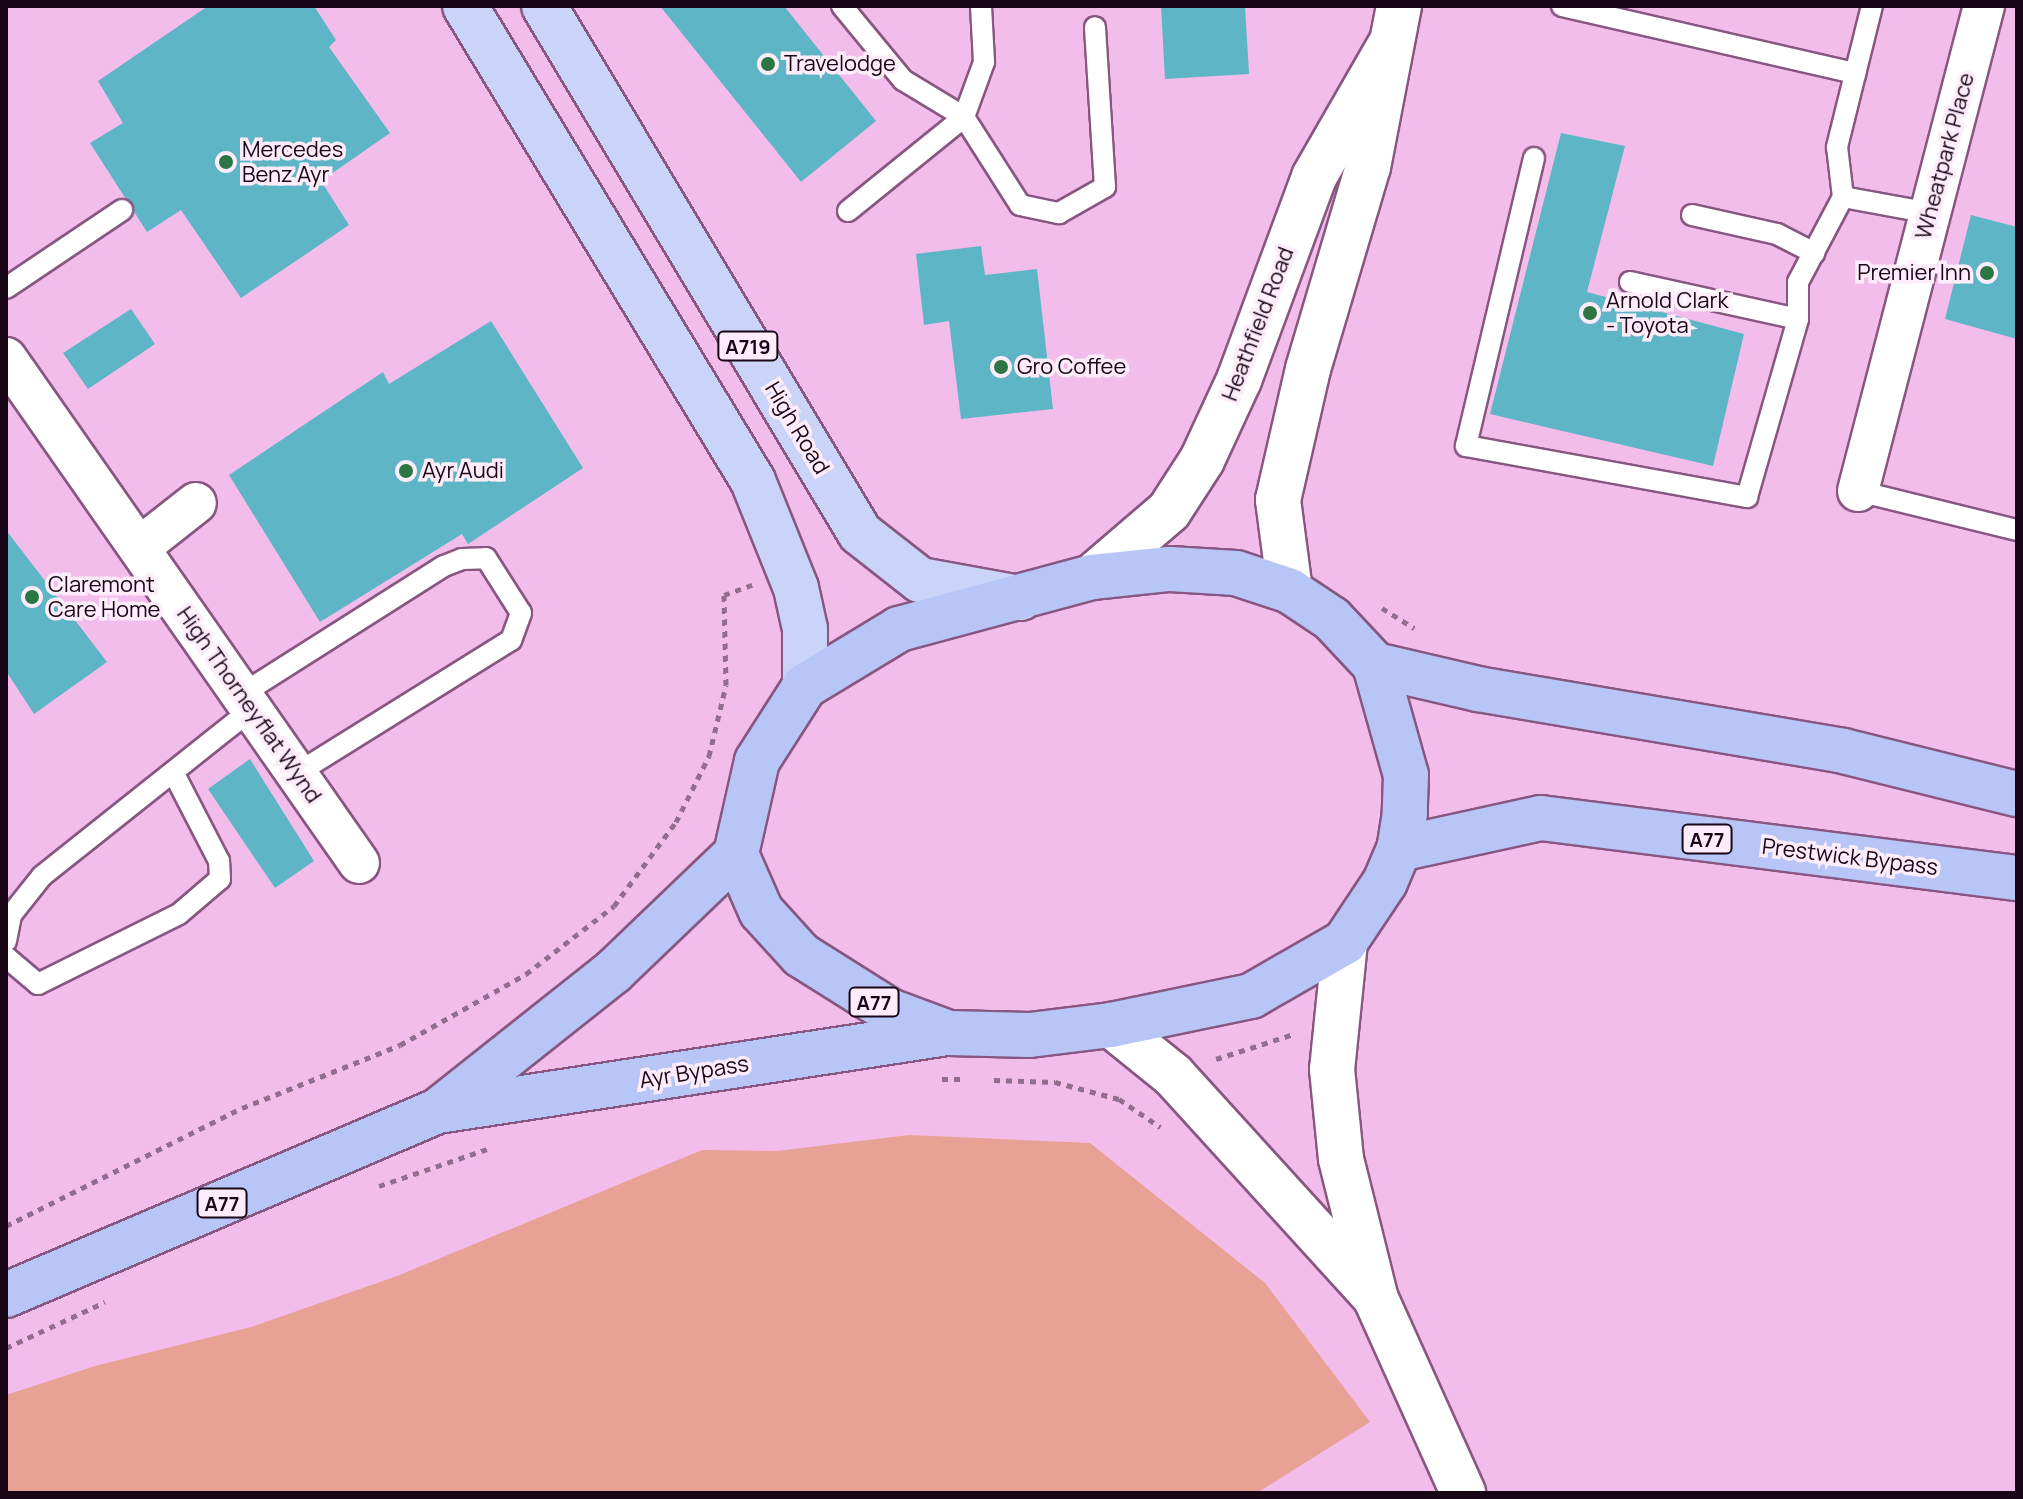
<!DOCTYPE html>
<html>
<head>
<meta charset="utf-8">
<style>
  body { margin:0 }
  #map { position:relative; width:2023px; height:1499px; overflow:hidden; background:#f3bdeb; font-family:Manrope,sans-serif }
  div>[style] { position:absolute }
  .green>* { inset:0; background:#e8a295 }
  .building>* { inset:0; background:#5db5c5 }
  .path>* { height:5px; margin-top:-2.5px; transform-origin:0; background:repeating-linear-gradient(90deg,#936d8e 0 6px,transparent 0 12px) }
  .roads { filter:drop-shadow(2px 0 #875781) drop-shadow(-2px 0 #875781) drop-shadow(0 2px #875781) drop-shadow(0 -2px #875781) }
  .service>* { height:20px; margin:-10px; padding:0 10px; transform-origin:10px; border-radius:10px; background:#fff }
  .minor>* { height:40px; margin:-20px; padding:0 20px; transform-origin:20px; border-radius:20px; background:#fff }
  .secondary>* { height:44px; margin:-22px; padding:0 22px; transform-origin:22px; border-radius:22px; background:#fff }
  .primary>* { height:44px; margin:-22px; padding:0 22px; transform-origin:22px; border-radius:22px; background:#cad4f9 }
  .trunk>* { height:44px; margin:-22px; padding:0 22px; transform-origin:22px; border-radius:22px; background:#b8c6f7 }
  .dots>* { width:22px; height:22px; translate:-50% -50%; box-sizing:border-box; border:4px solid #fdecfa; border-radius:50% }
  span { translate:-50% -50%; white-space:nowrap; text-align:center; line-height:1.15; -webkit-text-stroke:7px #fdecfa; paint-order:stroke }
  .shield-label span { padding:2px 6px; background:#fdecfa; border:2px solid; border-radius:6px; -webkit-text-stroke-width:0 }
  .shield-label { font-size:20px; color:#180616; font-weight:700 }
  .poi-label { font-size:22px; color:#180616 }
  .left { translate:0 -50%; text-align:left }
  .right { translate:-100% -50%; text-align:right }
  .street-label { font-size:22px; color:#180616 }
  .frame { position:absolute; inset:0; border:8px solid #180616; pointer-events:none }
</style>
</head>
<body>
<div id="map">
  <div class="green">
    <i style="clip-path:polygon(909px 1135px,1090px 1143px,1265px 1283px,1370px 1422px,1257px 1493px,6px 1493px,6px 1395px,95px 1366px,251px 1327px,397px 1276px,702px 1150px,777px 1151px)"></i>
  </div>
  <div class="building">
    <i style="clip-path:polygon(208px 6px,314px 6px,336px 40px,329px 47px,390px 133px,321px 181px,349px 225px,241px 298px,181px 210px,147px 232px,90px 143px,123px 123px,98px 81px)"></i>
    <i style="clip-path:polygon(660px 6px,784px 6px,876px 121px,801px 182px)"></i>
    <i style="clip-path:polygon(1161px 6px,1245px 6px,1249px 74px,1165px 79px)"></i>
    <i style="clip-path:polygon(1561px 133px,1625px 146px,1587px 292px,1744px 334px,1713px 466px,1490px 414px)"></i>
    <i style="clip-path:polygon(1971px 215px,2017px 227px,2017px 339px,1945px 319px)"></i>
    <i style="clip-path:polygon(981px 246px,985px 275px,1037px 269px,1053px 409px,961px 419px,949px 321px,924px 325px,916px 254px)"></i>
    <i style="clip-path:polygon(131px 309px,155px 344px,88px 389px,63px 353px)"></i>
    <i style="clip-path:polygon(491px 321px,583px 468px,468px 544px,462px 534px,320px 622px,229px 475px,383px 372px,389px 384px)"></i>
    <i style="clip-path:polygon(6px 530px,107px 662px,34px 714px,6px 671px)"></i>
    <i style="clip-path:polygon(250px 759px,314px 861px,275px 888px,208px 789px)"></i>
  </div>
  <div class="path">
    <i style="left:1382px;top:608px;width:38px;rotate:32deg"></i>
    <i style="left:1216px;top:1059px;width:82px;rotate:-17.8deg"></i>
    <i style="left:942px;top:1079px;width:22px"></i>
    <i style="left:994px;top:1080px;width:61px;rotate:1.9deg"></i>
    <i style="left:1055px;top:1082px;width:66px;rotate:14.9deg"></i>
    <i style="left:1119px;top:1099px;width:50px;rotate:34.3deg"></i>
    <i style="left:379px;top:1186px;width:114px;rotate:-18.9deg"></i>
    <i style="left:6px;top:1226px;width:264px;rotate:-26.6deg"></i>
    <i style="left:242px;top:1108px;width:170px;rotate:-21.7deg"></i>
    <i style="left:400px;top:1045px;width:145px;rotate:-29.4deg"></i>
    <i style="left:526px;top:974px;width:111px;rotate:-37.7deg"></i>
    <i style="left:614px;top:906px;width:104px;rotate:-53.6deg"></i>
    <i style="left:676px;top:822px;width:74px;rotate:-63.4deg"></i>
    <i style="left:709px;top:756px;width:73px;rotate:-76.5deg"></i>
    <i style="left:726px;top:685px;width:90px;rotate:-91.3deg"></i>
    <i style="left:724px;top:595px;width:30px;rotate:-20deg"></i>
    <i style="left:6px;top:1348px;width:109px;rotate:-24.9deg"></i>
  </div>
  <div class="roads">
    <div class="service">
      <i style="left:842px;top:6px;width:96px;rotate:50.5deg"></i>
      <i style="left:903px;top:80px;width:71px;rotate:31.2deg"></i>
      <i style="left:964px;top:117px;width:104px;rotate:57.5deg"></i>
      <i style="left:1020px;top:205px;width:40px;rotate:12deg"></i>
      <i style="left:1059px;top:213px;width:53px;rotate:-29.5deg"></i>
      <i style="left:1105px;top:187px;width:160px;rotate:-93.6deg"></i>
      <i style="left:1562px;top:6px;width:301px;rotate:12.9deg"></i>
      <i style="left:1534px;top:158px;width:296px;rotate:103.3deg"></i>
      <i style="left:1466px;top:446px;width:286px;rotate:10.3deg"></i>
      <i style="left:1747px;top:497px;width:185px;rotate:-74deg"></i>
      <i style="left:1798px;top:319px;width:37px;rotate:-90deg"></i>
      <i style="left:1798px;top:282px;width:96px;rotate:-62.1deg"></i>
      <i style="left:1843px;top:197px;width:88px;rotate:10.4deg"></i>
      <i style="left:1843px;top:197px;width:50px;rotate:-96.8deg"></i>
      <i style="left:1837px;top:147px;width:145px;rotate:-76.1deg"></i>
      <i style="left:848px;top:211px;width:149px;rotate:-39deg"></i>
      <i style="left:964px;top:117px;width:59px;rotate:-70deg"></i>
      <i style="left:984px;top:62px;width:56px;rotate:-93.1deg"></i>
      <i style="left:1692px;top:215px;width:87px;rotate:12.6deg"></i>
      <i style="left:1777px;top:234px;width:42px;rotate:27.2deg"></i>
      <i style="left:1630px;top:282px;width:172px;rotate:12.4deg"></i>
      <i style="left:6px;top:288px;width:140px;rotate:-33.9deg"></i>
      <i style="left:1858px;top:491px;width:164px;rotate:13.8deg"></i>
      <i style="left:242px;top:694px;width:239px;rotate:-32.4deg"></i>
      <i style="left:444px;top:566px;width:19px;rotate:-21deg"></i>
      <i style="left:462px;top:559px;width:24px;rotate:-2deg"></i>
      <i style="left:486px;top:558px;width:65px;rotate:57.5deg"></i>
      <i style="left:521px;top:613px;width:29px;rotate:110deg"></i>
      <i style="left:511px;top:640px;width:252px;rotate:148.1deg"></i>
      <i style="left:6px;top:941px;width:26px;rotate:-79deg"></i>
      <i style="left:11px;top:915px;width:50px;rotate:-51.5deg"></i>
      <i style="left:42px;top:876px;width:268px;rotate:-38.5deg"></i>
      <i style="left:6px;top:957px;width:42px;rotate:40.2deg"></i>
      <i style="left:38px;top:984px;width:157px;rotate:-26.4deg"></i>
      <i style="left:179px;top:914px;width:54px;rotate:-40.5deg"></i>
      <i style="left:220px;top:879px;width:18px;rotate:-93deg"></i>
      <i style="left:219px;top:861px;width:100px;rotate:-117.3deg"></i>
    </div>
    <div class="minor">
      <i style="left:6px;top:358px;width:616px;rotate:55.05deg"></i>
      <i style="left:1858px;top:491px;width:501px;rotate:-75.44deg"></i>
      <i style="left:140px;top:547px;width:71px;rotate:-38.2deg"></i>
    </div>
    <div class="secondary">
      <i style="left:1092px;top:577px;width:101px;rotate:-40.6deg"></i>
      <i style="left:1169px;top:511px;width:61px;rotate:-57.1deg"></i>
      <i style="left:1202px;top:460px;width:88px;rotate:-65.2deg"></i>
      <i style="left:1239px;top:380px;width:216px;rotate:-69.7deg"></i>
      <i style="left:1314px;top:177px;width:152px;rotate:-60.1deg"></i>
      <i style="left:1290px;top:591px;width:92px;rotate:-97.5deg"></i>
      <i style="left:1278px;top:500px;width:134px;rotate:-77.1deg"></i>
      <i style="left:1308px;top:369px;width:211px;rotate:-73.5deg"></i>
      <i style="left:1368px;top:167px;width:164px;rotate:-79.1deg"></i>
      <i style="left:1345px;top:942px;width:128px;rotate:95.8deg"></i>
      <i style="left:1332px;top:1069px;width:90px;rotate:84.3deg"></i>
      <i style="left:1341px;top:1159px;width:144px;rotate:76deg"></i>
      <i style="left:1376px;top:1299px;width:213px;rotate:65.8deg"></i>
      <i style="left:1111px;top:1025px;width:80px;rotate:38.9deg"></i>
      <i style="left:1173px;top:1075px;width:296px;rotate:47.7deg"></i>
    </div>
    <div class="primary">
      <i style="left:465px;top:6px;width:555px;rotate:58.77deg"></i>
      <i style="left:753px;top:481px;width:115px;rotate:68.1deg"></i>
      <i style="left:796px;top:588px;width:42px;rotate:77.6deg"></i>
      <i style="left:805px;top:629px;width:57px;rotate:90deg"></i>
      <i style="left:544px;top:6px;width:614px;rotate:59.05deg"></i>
      <i style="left:860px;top:533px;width:76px;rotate:38.1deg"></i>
      <i style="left:920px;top:580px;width:102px;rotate:10.2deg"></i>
    </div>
    <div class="trunk">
      <i style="left:1170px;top:569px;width:66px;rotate:3.5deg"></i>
      <i style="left:1236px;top:573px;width:57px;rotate:18.4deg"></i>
      <i style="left:1290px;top:591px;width:50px;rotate:33.7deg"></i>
      <i style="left:1332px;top:619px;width:63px;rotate:46.9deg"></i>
      <i style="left:1375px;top:665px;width:114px;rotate:74.3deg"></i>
      <i style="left:1406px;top:775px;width:38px;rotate:92deg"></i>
      <i style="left:1405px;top:813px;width:36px;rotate:99deg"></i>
      <i style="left:1399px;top:849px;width:36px;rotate:113deg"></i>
      <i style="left:1385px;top:882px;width:72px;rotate:123.7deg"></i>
      <i style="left:1345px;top:942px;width:108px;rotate:150.1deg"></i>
      <i style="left:1251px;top:996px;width:143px;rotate:168.3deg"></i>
      <i style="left:1111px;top:1025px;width:82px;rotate:173deg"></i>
      <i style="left:1030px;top:1035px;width:81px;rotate:-178.6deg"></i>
      <i style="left:949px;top:1033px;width:63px;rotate:-159.6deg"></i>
      <i style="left:890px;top:1011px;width:105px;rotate:-147.8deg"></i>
      <i style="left:801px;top:955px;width:59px;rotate:-132.3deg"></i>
      <i style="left:761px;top:911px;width:62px;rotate:-113.7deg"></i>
      <i style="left:736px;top:854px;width:95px;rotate:-77.3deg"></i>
      <i style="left:757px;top:761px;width:89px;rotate:-57.4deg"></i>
      <i style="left:805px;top:686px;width:110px;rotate:-31.2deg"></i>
      <i style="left:899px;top:629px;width:200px;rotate:-15.1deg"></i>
      <i style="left:1092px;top:577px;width:78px;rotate:-5.9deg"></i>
      <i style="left:1375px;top:665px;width:106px;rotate:13.1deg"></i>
      <i style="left:1478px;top:689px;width:370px;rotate:9.6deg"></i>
      <i style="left:1843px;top:751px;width:179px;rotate:13.9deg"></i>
      <i style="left:1399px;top:849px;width:145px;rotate:-12.3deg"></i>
      <i style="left:1541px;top:818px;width:480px;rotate:7.2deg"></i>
      <i style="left:440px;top:1109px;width:221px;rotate:-38.4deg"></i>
      <i style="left:613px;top:972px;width:170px;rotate:-43.8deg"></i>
      <i style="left:6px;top:1295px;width:470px;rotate:-23.1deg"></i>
      <i style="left:438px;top:1111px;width:515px;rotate:-8.71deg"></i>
    </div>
  </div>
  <div class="dots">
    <i style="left:768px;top:64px;background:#2c7644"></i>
    <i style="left:226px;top:162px;background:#2c7644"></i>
    <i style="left:1987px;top:273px;background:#2c7644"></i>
    <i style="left:1590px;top:313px;background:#2c7644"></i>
    <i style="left:1001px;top:367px;background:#2c7644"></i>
    <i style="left:406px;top:471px;background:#2c7644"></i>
    <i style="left:32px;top:597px;background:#2c7644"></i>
  </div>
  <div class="shield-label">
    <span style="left:748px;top:346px">A719</span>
    <span style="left:1707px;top:839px">A77</span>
    <span style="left:874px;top:1002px">A77</span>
    <span style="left:222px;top:1203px">A77</span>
  </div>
  <div class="poi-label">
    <span class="left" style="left:784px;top:64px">Travelodge</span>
    <span class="left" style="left:242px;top:162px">Mercedes<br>Benz Ayr</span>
    <span class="right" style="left:1971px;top:273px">Premier Inn</span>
    <span class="left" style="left:1606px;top:313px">Arnold Clark<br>- Toyota</span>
    <span class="left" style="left:1017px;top:367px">Gro Coffee</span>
    <span class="left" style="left:422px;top:471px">Ayr Audi</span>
    <span class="left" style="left:48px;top:597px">Claremont<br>Care Home</span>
  </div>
  <div class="street-label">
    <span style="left:1945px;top:156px;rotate:-75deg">Wheatpark Place</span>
    <span style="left:1258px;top:324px;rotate:-69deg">Heathfield Road</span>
    <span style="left:797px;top:428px;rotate:59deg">High Road</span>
    <span style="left:249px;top:705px;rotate:55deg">High Thorneyflat Wynd</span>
    <span style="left:1850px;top:857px;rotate:7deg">Prestwick Bypass</span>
    <span style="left:694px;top:1072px;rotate:-9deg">Ayr Bypass</span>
  </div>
  <div class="frame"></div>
</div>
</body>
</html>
